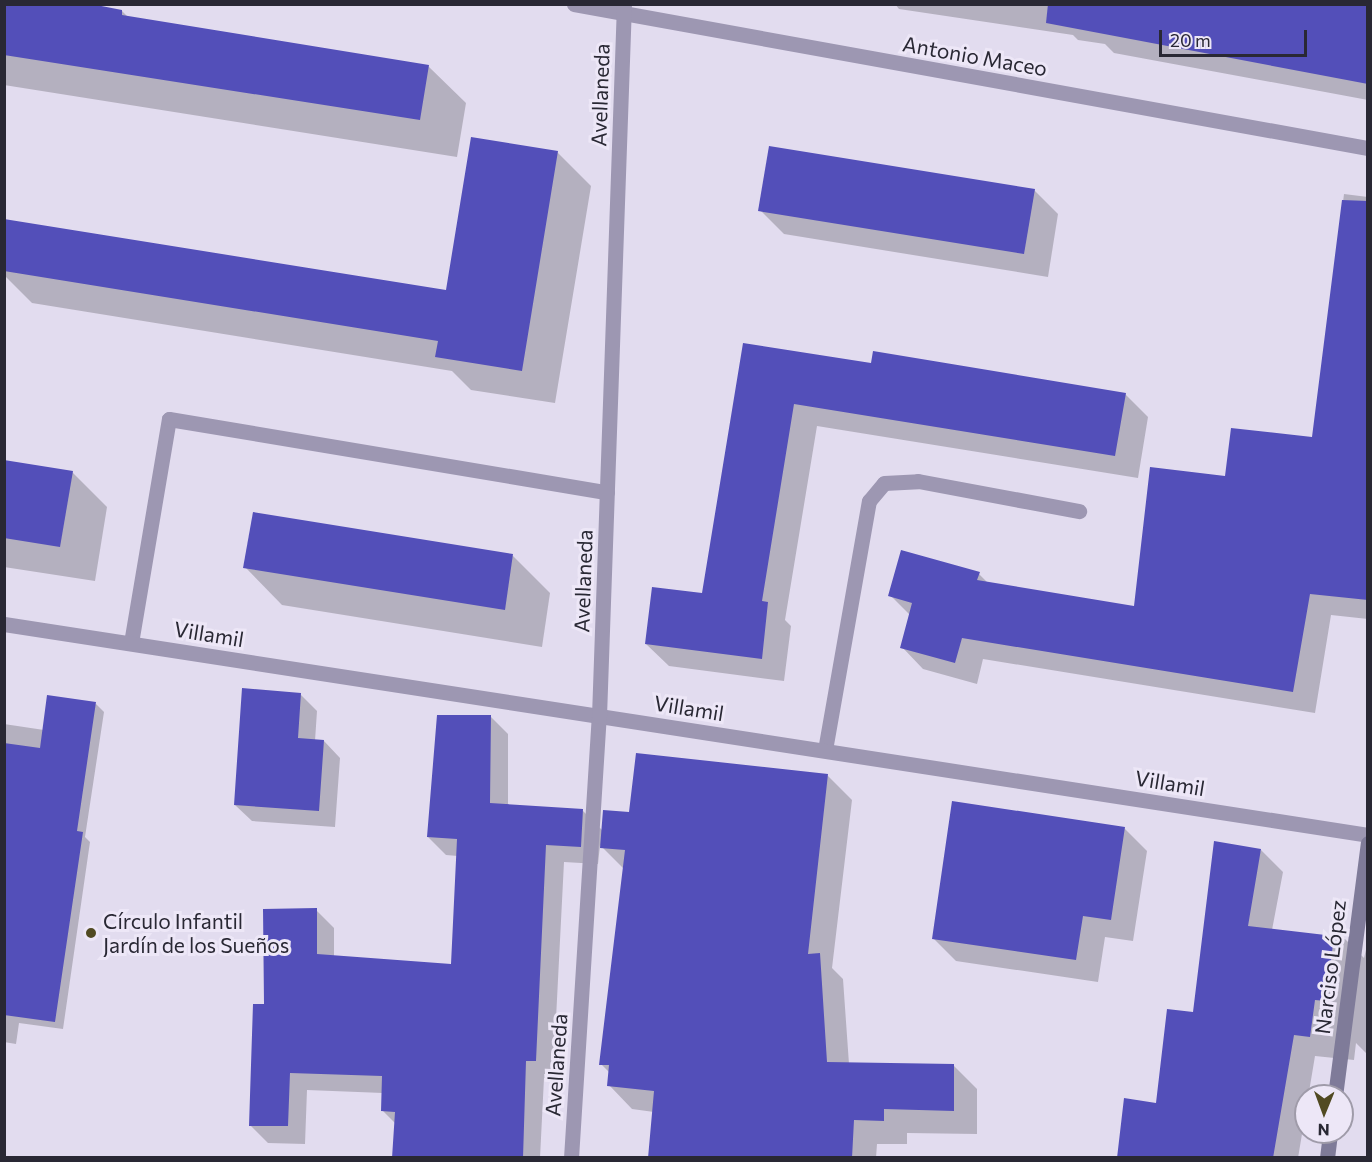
<!DOCTYPE html>
<html>
<head>
<meta charset="utf-8">
<style>
  body { margin:0 }
  #map { position:relative; width:1372px; height:1162px; overflow:hidden; background:#e2dcef; font-family:Commissioner,sans-serif }
  div>[style] { position:absolute }
  .shadow>* { inset:0; background:#0003 }
  .building>* { inset:0; background:#534fb9 }
  .lane>* { height:15px; margin:-7.5px; padding:0 7.5px; transform-origin:7.5px; border-radius:7.5px; background:#9d97b2 }
  .street>* { height:15px; margin:-7.5px; padding:0 7.5px; transform-origin:7.5px; border-radius:7.5px; background:#9d97b2 }
  .secondary>* { height:15px; margin:-7.5px; padding:0 7.5px; transform-origin:7.5px; border-radius:7.5px; background:#7f7b99 }
  .dots>* { width:16px; height:16px; translate:-50% -50%; box-sizing:border-box; border:3px solid #ede7f7; border-radius:50% }
  span { translate:-50% -50%; white-space:nowrap; text-align:center; line-height:1.15; -webkit-text-stroke:6px #ede7f7; paint-order:stroke }
  .street-label { font-size:21px; color:#292834 }
  .poi-label { font-size:21px; color:#292834 }
  .left { translate:0 -50%; text-align:left }
  .frame { position:absolute; inset:0; border:6px solid #292834; pointer-events:none }
  .north { position:absolute; left:1294px; top:1084px; width:60px; height:60px; box-sizing:border-box; background:#ede7f7; border:2px solid #9f9ba9; border-radius:50%; rotate:181deg; font-size:16px; font-weight:700; line-height:24px; text-align:center; color:#292834 }
  .north::after { content:''; display:block; margin:auto; width:21px; height:27px; background:#514a22; clip-path:polygon(50% 0,100% 100%,50% 72%,0 100%) }
  .scale { position:absolute; left:1159px; top:30px; width:148px; height:27px; box-sizing:border-box; border:3px solid #292834; border-top:0; padding-left:8px; font-size:18px; line-height:21px; white-space:nowrap; color:#292834; -webkit-text-stroke:4px #ede7f7; paint-order:stroke }
</style>
</head>
<body>
<div id="map">
  <div class="shadow">
    <i style="clip-path:polygon(4px 4px,122px 11px,129px 18px,428px 66px,466px 103px,457px 157px,4px 85px)"></i>
    <i style="clip-path:polygon(895px 4px,1368px 4px,1368px 100px,1114px 53px,1105px 44px,1078px 40px,1073px 35px,899px 9px)"></i>
    <i style="clip-path:polygon(557px 152px,591px 186px,555px 403px,471px 390px,452px 371px,32px 303px,4px 275px,4px 235px,447px 292px)"></i>
    <i style="clip-path:polygon(1034px 190px,1058px 214px,1048px 277px,784px 234px,760px 210px)"></i>
    <i style="clip-path:polygon(1344px 194px,1368px 197px,1368px 619px,1331px 615px,1315px 713px,983px 659px,977px 684px,923px 669px,902px 647px,910px 615px,890px 595px,979px 574px,989px 584px,1135px 608px,1226px 478px,1313px 439px)"></i>
    <i style="clip-path:polygon(744px 345px,872px 365px,1125px 394px,1148px 417px,1138px 478px,817px 426px,785px 620px,791px 626px,784px 681px,669px 666px,646px 644px,703px 595px)"></i>
    <i style="clip-path:polygon(4px 461px,72px 472px,107px 507px,95px 581px,4px 567px)"></i>
    <i style="clip-path:polygon(513px 556px,550px 593px,542px 647px,282px 605px,245px 567px)"></i>
    <i style="clip-path:polygon(300px 694px,317px 711px,315px 741px,324px 741px,340px 758px,335px 827px,252px 821px,235px 805px)"></i>
    <i style="clip-path:polygon(96px 704px,104px 712px,85px 837px,90px 842px,63px 1029px,19px 1023px,16px 1044px,4px 1042px,4px 724px,44px 730px)"></i>
    <i style="clip-path:polygon(490px 716px,508px 734px,508px 806px,583px 811px,603px 831px,630px 814px,828px 776px,852px 800px,832px 968px,843px 979px,849px 1064px,953px 1065px,977px 1089px,977px 1134px,907px 1133px,907px 1144px,877px 1144px,876px 1158px,649px 1158px,654px 1112px,632px 1109px,609px 1085px,610px 1073px,601px 1064px,624px 869px,600px 845px,598px 864px,564px 862px,553px 1078px,544px 1078px,540px 1158px,393px 1158px,396px 1124px,383px 1111px,383px 1093px,307px 1090px,305px 1144px,268px 1143px,250px 1125px,266px 1006px,316px 910px,334px 928px,334px 957px,453px 965px,458px 856px,446px 855px,428px 837px)"></i>
    <i style="clip-path:polygon(1124px 828px,1147px 851px,1133px 941px,1105px 937px,1098px 982px,956px 961px,933px 938px)"></i>
    <i style="clip-path:polygon(1261px 850px,1283px 872px,1272px 930px,1345px 939px,1364px 958px,1368px 941px,1368px 1055px,1356px 1043px,1354px 1060px,1315px 1056px,1298px 1158px,1118px 1158px,1158px 1104px)"></i>
  </div>
  <div class="building">
    <i style="clip-path:polygon(4px 4px,91px 4px,122px 10px,122px 15px,429px 65px,420px 120px,4px 55px)"></i>
    <i style="clip-path:polygon(1048px 4px,1368px 4px,1368px 84px,1046px 23px)"></i>
    <i style="clip-path:polygon(471px 137px,558px 151px,522px 371px,435px 357px,438px 341px,4px 271px,4px 219px,446px 290px)"></i>
    <i style="clip-path:polygon(769px 146px,1035px 189px,1024px 254px,758px 211px)"></i>
    <i style="clip-path:polygon(1342px 200px,1368px 201px,1368px 600px,1310px 594px,1293px 692px,962px 638px,955px 663px,900px 648px,912px 603px,888px 596px,901px 550px,980px 572px,977px 580px,1134px 606px,1150px 467px,1225px 476px,1231px 428px,1312px 437px)"></i>
    <i style="clip-path:polygon(743px 343px,871px 363px,873px 351px,1126px 393px,1115px 456px,794px 404px,762px 601px,768px 602px,762px 659px,645px 644px,652px 587px,702px 593px)"></i>
    <i style="clip-path:polygon(4px 460px,73px 471px,60px 547px,4px 538px)"></i>
    <i style="clip-path:polygon(253px 512px,513px 554px,505px 610px,243px 568px)"></i>
    <i style="clip-path:polygon(242px 688px,301px 693px,298px 738px,324px 740px,319px 811px,234px 805px)"></i>
    <i style="clip-path:polygon(47px 695px,96px 702px,77px 831px,83px 832px,55px 1022px,4px 1015px,4px 743px,40px 748px)"></i>
    <i style="clip-path:polygon(437px 715px,491px 715px,490px 803px,583px 809px,581px 847px,546px 845px,536px 1061px,526px 1061px,523px 1158px,392px 1158px,395px 1112px,381px 1111px,382px 1076px,290px 1073px,288px 1126px,249px 1126px,253px 1004px,264px 1004px,263px 909px,317px 908px,317px 954px,451px 964px,457px 839px,427px 837px)"></i>
    <i style="clip-path:polygon(636px 753px,828px 774px,808px 954px,820px 953px,827px 1062px,954px 1064px,954px 1111px,884px 1109px,884px 1121px,854px 1120px,852px 1158px,648px 1158px,654px 1091px,607px 1086px,609px 1065px,599px 1065px,625px 850px,600px 848px,603px 810px,629px 812px)"></i>
    <i style="clip-path:polygon(952px 801px,1125px 827px,1111px 920px,1083px 916px,1076px 960px,932px 939px)"></i>
    <i style="clip-path:polygon(1214px 841px,1261px 849px,1248px 926px,1334px 936px,1326px 1001px,1315px 1000px,1310px 1037px,1294px 1035px,1273px 1158px,1117px 1158px,1124px 1098px,1156px 1103px,1167px 1009px,1193px 1012px)"></i>
  </div>
  <div class="lane">
    <i style="left:131px;top:643px;width:227px;rotate:-80.4deg"></i>
    <i style="left:169px;top:419px;width:444px;rotate:9.5deg"></i>
    <i style="left:825px;top:750px;width:253px;rotate:-80deg"></i>
    <i style="left:869px;top:501px;width:23px;rotate:-50deg"></i>
    <i style="left:884px;top:483px;width:34px;rotate:-3deg"></i>
    <i style="left:918px;top:481px;width:164px;rotate:10.6deg"></i>
  </div>
  <div class="street">
    <i style="left:574px;top:4px;width:807px;rotate:10.28deg"></i>
    <i style="left:4px;top:624px;width:1380px;rotate:8.79deg"></i>
    <i style="left:571px;top:1158px;width:443px;rotate:-86.4deg"></i>
    <i style="left:599px;top:716px;width:712px;rotate:-87.99deg"></i>
  </div>
  <div class="secondary">
    <i style="left:1335px;top:1096px;width:255px;rotate:-82.6deg"></i>
    <i style="left:1327px;top:1158px;width:26px;rotate:-83deg"></i>
  </div>
  <div class="dots">
    <i style="left:91px;top:933px;background:#514a22"></i>
  </div>
  <div class="street-label">
    <span style="left:975px;top:56px;rotate:10deg">Antonio Maceo</span>
    <span style="left:600px;top:95px;rotate:-88deg">Avellaneda</span>
    <span style="left:583px;top:581px;rotate:-88deg">Avellaneda</span>
    <span style="left:209px;top:634px;rotate:9deg">Villamil</span>
    <span style="left:689px;top:708px;rotate:9deg">Villamil</span>
    <span style="left:1170px;top:783px;rotate:9deg">Villamil</span>
    <span style="left:1330px;top:967px;rotate:-83deg">Narciso López</span>
    <span style="left:556px;top:1065px;rotate:-86deg">Avellaneda</span>
  </div>
  <div class="poi-label">
    <span class="left" style="left:103px;top:933px">Círculo Infantil<br>Jardín de los Sueños</span>
  </div>
  <div class="frame"></div>
  <div class="north">N</div>
  <div class="scale">20 m</div>
</div>
</body>
</html>
